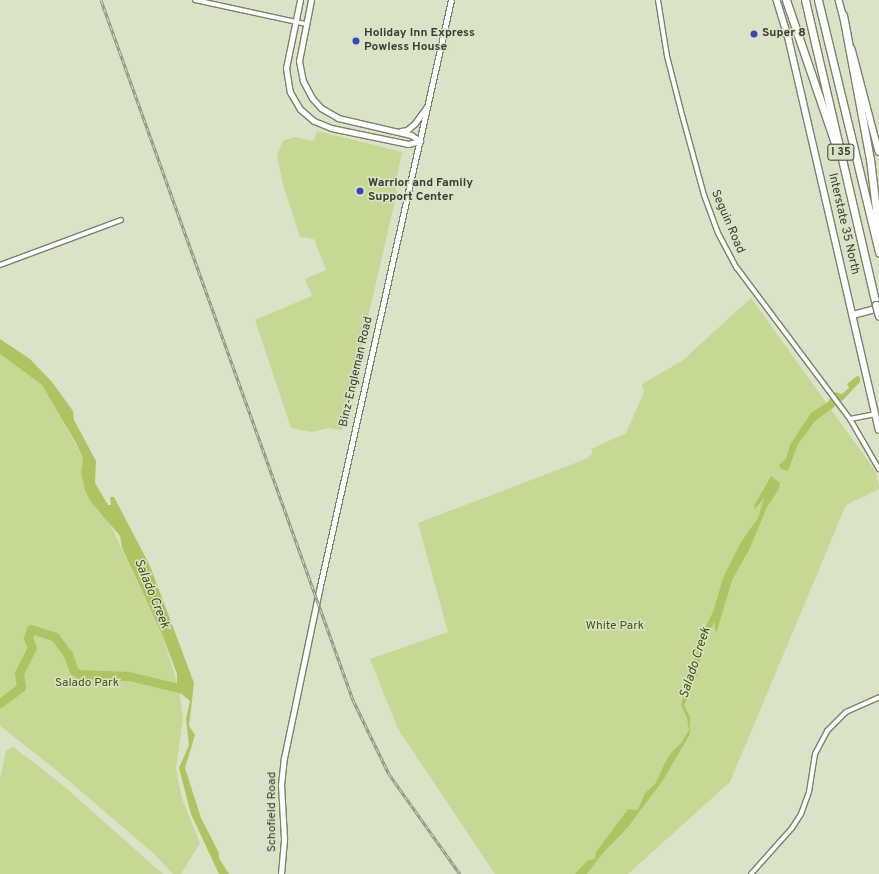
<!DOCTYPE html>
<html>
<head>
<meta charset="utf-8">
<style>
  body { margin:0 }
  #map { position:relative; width:879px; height:874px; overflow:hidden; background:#dae3c7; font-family:Overpass,sans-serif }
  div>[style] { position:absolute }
  .green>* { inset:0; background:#c5d894 }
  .water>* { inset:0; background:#acc562 }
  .river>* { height:9px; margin:-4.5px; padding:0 4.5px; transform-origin:4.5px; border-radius:4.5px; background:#acc562 }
  .roads { filter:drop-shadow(1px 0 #7a8268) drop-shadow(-1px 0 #7a8268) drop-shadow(0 1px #7a8268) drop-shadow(0 -1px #7a8268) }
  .minor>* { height:4px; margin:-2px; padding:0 2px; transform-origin:2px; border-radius:2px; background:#fff }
  .tertiary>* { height:5px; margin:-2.5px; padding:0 2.5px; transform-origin:2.5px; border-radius:2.5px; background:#fff }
  .secondary>* { height:5.5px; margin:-2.75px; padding:0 2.75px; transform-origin:2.75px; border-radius:2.75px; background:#fff }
  .motorway>* { height:7px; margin:-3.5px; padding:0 3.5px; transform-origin:3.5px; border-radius:3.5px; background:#fff }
  .rail>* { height:3px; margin-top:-1.5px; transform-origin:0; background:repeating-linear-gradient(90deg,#dae3c7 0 4.5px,#8b917d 0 9px); box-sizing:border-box; border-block:1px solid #8b917d }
  .bridges { filter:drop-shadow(1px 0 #7a8268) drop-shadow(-1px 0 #7a8268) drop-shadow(0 1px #7a8268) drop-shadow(0 -1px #7a8268) }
  .motorway-bridge>* { height:7px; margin:-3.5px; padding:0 3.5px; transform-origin:3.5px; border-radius:3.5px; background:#fff }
  .dots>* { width:11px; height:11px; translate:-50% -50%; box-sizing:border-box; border:2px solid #dae3c7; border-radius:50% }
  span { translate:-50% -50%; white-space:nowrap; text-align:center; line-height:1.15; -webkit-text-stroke:3px #dae3c7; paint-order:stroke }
  .shield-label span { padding:1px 3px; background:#dae3c7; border:1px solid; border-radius:3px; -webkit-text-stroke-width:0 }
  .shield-label { font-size:11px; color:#393d32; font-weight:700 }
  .poi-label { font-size:12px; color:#393d32; font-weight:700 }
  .left { translate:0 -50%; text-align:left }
  .street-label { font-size:12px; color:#393d32 }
  .park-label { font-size:12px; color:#46560c }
  .water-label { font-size:13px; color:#425104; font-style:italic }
</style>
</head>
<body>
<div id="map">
  <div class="green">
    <i style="clip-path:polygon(317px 131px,402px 152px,395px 186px,397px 192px,342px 430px,329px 428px,312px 432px,291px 428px,255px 320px,312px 296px,305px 279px,326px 270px,314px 239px,300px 237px,283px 185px,277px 155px,283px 141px,294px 137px,314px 141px)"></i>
    <i style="clip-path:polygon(751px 298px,876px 472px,879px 489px,846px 505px,730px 782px,628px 874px,495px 874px,398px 729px,370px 659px,448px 632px,418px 523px,586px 459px,593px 453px,591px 449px,626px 433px,644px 392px,642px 384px,682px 361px)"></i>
    <i style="clip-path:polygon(0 354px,42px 385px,53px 403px,83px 458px,81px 473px,91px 502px,110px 524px,162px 634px,179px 689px,183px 719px,176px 768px,182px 799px,200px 843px,181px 874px,173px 874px,152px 852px,50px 765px,0 726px)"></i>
    <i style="clip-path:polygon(13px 747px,58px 781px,163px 874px,0 874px,0 778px,6px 751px)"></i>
  </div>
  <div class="water">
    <i style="clip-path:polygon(0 339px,30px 359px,52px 382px,73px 411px,74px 420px,96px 461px,95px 483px,108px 505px,111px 505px,110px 497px,114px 497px,150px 566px,194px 683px,189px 726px,195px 735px,185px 768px,201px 818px,219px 853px,219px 858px,229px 874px,219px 874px,191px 814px,179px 768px,189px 745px,186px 719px,190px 701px,177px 690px,177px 674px,162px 634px,122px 548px,120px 536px,91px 502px,85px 490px,81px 473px,83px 458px,76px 443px,42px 385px,0 354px)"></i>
    <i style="clip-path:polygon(857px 376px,860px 377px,860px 382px,842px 401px,815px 421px,798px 444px,788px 471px,781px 469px,779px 465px,786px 459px,790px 445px,811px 413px,828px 402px,835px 392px,842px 394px,849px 388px,847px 384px)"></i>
    <i style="clip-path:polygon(771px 476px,780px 483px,779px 489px,767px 507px,749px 550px,732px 580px,716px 634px,714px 622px,703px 645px,697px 675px,684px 706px,690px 717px,690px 734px,663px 780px,628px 827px,602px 854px,587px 874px,575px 874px,588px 860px,595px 859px,596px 852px,628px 809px,637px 810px,639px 807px,645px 793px,655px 784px,669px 755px,682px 742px,689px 730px,687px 718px,681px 705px,702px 634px,713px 612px,723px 578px,741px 542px,758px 518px,764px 498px,755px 509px,754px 506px)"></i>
  </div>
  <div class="river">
    <i style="left:0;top:703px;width:26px;rotate:-37deg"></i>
    <i style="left:21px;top:687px;width:14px;rotate:-98deg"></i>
    <i style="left:19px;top:673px;width:28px;rotate:-63deg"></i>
    <i style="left:32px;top:648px;width:11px;rotate:-112deg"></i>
    <i style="left:28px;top:638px;width:9px;rotate:-72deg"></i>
    <i style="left:31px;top:629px;width:25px;rotate:18deg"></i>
    <i style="left:55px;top:637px;width:21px;rotate:53deg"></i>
    <i style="left:68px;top:654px;width:18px;rotate:71deg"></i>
    <i style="left:74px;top:671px;width:6px;rotate:31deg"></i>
    <i style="left:79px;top:674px;width:50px;rotate:2.3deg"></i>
    <i style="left:129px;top:676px;width:60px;rotate:13.6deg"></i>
  </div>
  <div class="roads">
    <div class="minor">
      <i style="left:195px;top:0;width:114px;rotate:12.2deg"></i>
      <i style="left:658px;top:0;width:57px;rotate:80.9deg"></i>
      <i style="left:667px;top:56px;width:57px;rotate:75.7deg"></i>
      <i style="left:681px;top:111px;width:87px;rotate:74.7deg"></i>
      <i style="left:704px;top:195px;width:40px;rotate:69.8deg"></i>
      <i style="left:718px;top:233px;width:40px;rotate:62deg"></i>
      <i style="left:737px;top:268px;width:189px;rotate:53.2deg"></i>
      <i style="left:850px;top:419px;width:58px;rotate:59.9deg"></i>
      <i style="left:0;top:265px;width:129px;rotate:-20.4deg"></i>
      <i style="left:850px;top:419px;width:25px;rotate:-11deg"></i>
      <i style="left:751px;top:874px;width:62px;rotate:-48.3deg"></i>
      <i style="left:792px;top:828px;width:17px;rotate:-57deg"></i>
      <i style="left:801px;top:814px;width:23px;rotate:-70deg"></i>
      <i style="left:809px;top:792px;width:38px;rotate:-81deg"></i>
      <i style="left:815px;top:754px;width:26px;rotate:-62deg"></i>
      <i style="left:827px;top:731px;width:27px;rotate:-45deg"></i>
      <i style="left:846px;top:712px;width:36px;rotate:-24deg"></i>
    </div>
    <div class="tertiary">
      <i style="left:300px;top:0;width:69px;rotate:101.6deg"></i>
      <i style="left:286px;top:68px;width:24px;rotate:81deg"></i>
      <i style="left:290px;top:92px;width:20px;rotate:60deg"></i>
      <i style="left:300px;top:109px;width:18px;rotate:41deg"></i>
      <i style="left:314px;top:121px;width:18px;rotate:22deg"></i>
      <i style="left:331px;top:128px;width:79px;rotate:11.7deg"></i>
      <i style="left:408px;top:144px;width:12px;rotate:-14deg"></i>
      <i style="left:311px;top:0;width:62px;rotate:101.1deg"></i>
      <i style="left:299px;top:61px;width:20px;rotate:79deg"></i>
      <i style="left:303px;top:81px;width:19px;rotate:62deg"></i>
      <i style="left:312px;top:98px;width:13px;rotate:48deg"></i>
      <i style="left:321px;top:108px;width:20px;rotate:30deg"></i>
      <i style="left:338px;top:118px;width:75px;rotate:13.1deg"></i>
      <i style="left:411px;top:135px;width:11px;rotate:34deg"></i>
      <i style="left:401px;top:131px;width:6px;rotate:-9deg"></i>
      <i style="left:407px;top:130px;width:11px;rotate:-41deg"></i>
      <i style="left:415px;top:123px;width:19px;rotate:-54deg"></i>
      <i style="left:281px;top:874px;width:36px;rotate:-85deg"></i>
      <i style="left:284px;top:838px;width:53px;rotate:-93.2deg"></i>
      <i style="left:281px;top:785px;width:27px;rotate:-84deg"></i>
      <i style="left:284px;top:758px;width:176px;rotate:-78.2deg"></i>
      <i style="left:320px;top:586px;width:600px;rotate:-77.4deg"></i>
    </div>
    <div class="secondary">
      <i style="left:777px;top:0;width:37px;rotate:73deg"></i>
      <i style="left:788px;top:35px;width:405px;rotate:77deg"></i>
      <i style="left:839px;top:0;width:20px;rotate:75deg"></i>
      <i style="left:852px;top:49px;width:106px;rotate:75.3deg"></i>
      <i style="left:853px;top:315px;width:27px;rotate:-15deg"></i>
    </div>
    <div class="motorway">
      <i style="left:786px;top:0;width:157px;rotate:71.1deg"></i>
      <i style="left:805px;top:0;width:313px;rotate:76.9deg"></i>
      <i style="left:818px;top:0;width:260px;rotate:76.4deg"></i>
      <i style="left:843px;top:15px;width:147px;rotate:79.4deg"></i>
      <i style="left:870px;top:159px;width:77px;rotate:83.2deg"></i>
    </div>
  </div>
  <div class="rail">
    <i style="left:101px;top:0;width:744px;rotate:70.2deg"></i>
    <i style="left:353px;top:700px;width:82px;rotate:64.1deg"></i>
    <i style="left:389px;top:774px;width:123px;rotate:54.6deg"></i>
  </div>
  <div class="bridges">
    <div class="motorway-bridge">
      <i style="left:876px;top:305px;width:11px;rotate:75deg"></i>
    </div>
  </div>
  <div class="dots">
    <i style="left:754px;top:34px;background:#3746b8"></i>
    <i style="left:356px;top:41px;background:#3746b8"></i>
    <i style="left:360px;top:191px;background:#3746b8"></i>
  </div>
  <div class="shield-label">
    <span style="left:841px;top:152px">I 35</span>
  </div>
  <div class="poi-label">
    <span class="left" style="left:364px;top:41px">Holiday Inn Express<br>Powless House</span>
    <span class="left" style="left:762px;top:34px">Super 8</span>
    <span class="left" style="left:368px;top:191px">Warrior and Family<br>Support Center</span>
  </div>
  <div class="street-label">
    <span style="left:727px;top:222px;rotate:67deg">Seguin Road</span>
    <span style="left:843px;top:224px;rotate:77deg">Interstate 35 North</span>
    <span style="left:357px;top:372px;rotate:-77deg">Binz-Engleman Road</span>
    <span style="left:273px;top:812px;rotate:-90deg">Schofield Road</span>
  </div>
  <div class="park-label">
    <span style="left:615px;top:627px">White Park</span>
    <span style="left:87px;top:684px">Salado Park</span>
  </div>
  <div class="water-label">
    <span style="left:151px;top:594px;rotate:68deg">Salado Creek</span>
    <span style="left:696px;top:663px;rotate:-72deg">Salado Creek</span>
  </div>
</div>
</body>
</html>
